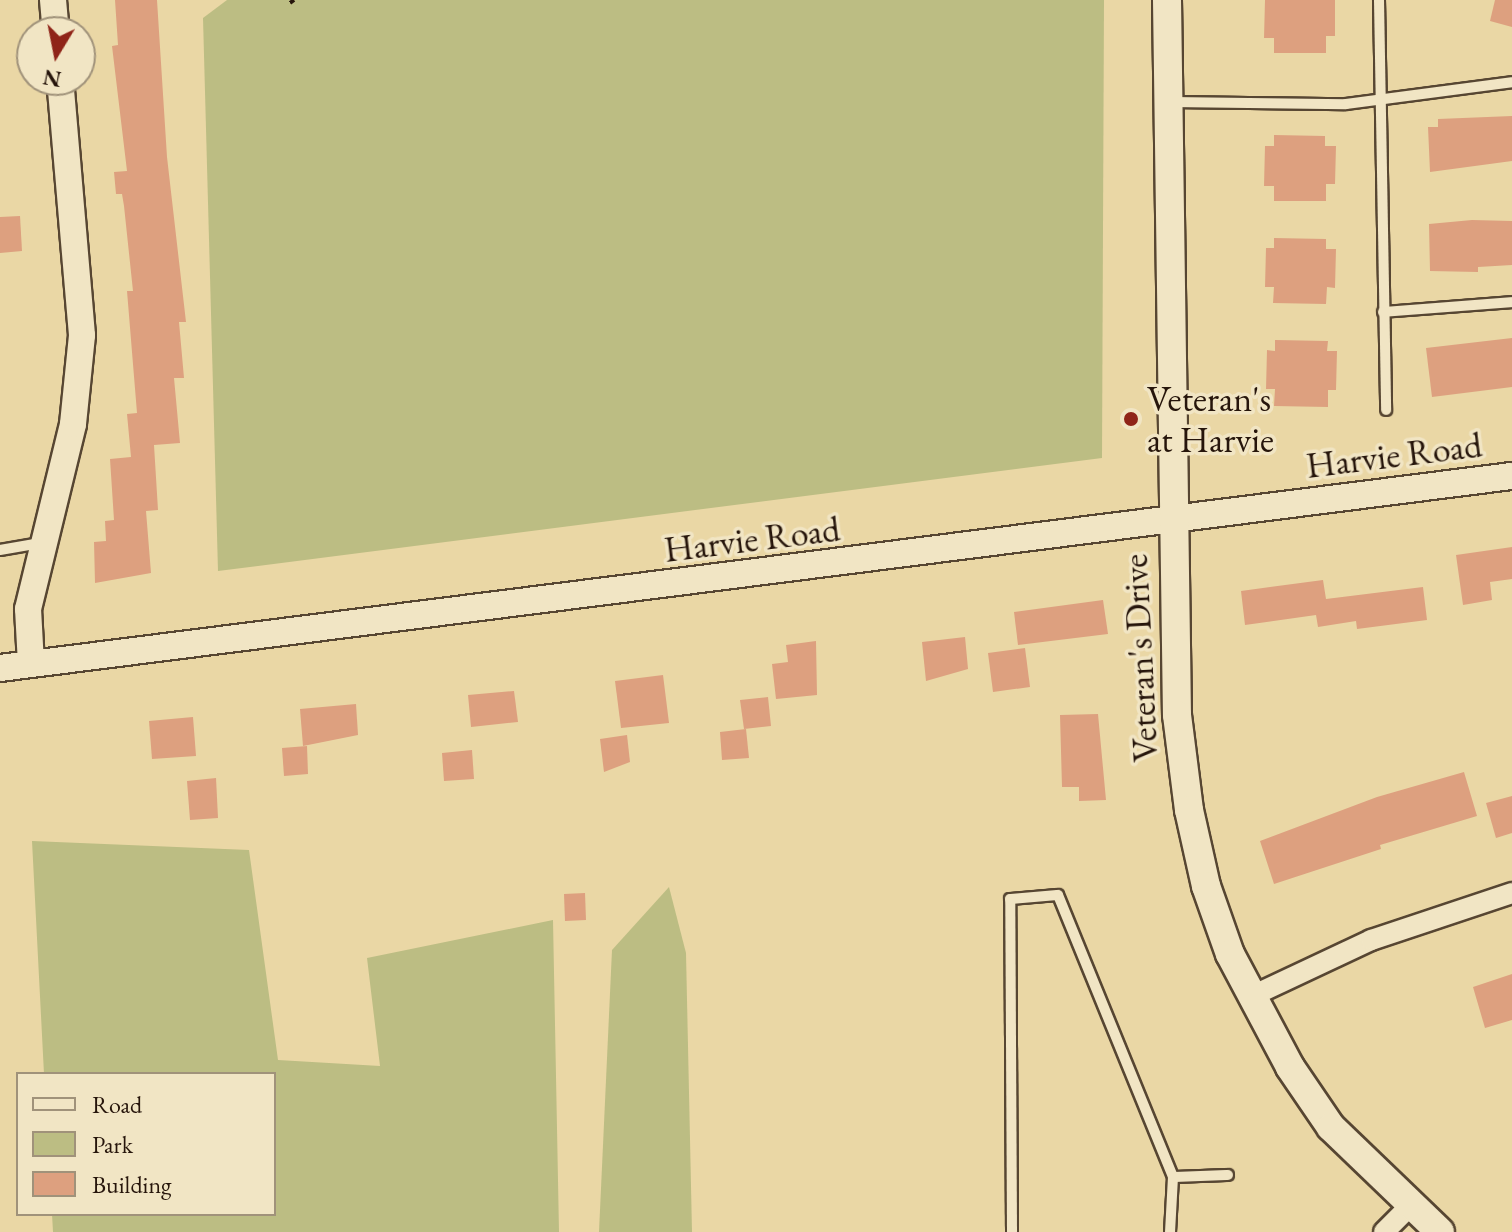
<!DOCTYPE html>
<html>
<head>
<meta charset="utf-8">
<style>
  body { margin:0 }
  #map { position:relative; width:1512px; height:1232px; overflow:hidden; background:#ead7a5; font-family:"EB Garamond",serif }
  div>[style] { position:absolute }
  .green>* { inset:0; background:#bcbd83 }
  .building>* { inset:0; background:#dda07f }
  .path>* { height:4px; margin-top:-2px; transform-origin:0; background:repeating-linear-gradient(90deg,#26150b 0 6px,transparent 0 10px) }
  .roads { filter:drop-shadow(2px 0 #574632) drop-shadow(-2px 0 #574632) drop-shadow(0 2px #574632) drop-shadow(0 -2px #574632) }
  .service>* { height:10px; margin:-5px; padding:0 5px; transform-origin:5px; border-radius:5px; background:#f1e5c4 }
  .minor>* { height:20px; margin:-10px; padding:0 10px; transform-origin:10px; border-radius:10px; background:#f1e5c4 }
  .tertiary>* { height:26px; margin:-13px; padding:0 13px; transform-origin:13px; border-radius:13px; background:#f1e5c4 }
  .secondary>* { height:28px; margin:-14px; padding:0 14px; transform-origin:14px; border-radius:14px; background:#f1e5c4 }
  .dots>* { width:22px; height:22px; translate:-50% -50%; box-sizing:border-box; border:4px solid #f1e5c4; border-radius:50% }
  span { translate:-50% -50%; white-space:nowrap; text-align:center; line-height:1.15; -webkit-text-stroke:7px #f1e5c4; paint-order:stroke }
  .poi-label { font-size:36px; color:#26150b }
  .left { translate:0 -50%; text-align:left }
  .street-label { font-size:36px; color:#26150b }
  .legend { position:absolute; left:16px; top:1072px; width:260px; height:144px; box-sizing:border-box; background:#f1e5c4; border:2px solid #a0927a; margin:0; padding:10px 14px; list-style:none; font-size:24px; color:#26150b }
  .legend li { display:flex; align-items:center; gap:16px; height:40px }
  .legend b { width:40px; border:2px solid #a0927a }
  .north { position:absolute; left:16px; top:16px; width:80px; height:80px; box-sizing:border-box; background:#f1e5c4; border:2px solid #a0927a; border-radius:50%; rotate:190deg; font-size:22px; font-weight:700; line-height:32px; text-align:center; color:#26150b }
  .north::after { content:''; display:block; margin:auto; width:28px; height:36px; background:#8f2418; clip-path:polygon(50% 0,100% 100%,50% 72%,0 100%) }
</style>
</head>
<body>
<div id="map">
  <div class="green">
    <i style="clip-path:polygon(227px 0,1104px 0,1102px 458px,218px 571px,203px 18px)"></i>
    <i style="clip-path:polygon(32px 841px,249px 850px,278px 1060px,380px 1066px,367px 958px,553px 920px,559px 1232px,53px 1232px,52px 1214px,274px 1214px,274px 1074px,44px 1074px)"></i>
    <i style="clip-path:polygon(669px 887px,686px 953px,692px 1232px,599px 1232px,612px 950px)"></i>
  </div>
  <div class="building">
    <i style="clip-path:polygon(115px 0,157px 0,167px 157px,186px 322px,179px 322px,184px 378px,174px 378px,180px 443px,154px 445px,158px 510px,146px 511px,151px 573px,95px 583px,94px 542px,106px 541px,105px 521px,114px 520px,110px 459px,131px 457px,127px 414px,137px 413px,127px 291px,133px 291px,124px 206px,122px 194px,116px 194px,114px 172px,127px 171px,112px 46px,118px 45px)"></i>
    <i style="clip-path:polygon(1265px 0,1335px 0,1335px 36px,1326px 36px,1326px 53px,1274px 53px,1274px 38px,1264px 38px)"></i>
    <i style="clip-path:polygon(1495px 0,1512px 0,1512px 27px,1490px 21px)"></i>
    <i style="clip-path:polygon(1512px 116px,1512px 161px,1430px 172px,1428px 127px,1438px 127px,1438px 119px)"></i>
    <i style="clip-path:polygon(1274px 135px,1325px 136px,1325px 146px,1336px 146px,1335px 184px,1326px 184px,1326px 201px,1274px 201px,1274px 186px,1264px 186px,1265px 146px,1274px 146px)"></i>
    <i style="clip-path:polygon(20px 216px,22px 251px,0 253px,0 217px)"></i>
    <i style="clip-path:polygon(1472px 220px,1512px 221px,1512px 265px,1478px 267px,1478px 272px,1430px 271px,1429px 224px)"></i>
    <i style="clip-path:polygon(1274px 238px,1326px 239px,1326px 249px,1336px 249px,1335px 288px,1327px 287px,1326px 304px,1273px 303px,1274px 287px,1265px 287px,1266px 248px,1274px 248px)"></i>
    <i style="clip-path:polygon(1512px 338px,1512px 387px,1432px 397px,1426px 348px)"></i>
    <i style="clip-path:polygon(1275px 340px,1328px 341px,1327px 351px,1337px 351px,1336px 390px,1328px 390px,1328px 407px,1274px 406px,1275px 389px,1266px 389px,1267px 350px,1275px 351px)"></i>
    <i style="clip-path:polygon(1512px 547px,1512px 579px,1490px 582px,1492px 600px,1463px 605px,1456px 555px)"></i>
    <i style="clip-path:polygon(1323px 580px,1326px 599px,1423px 587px,1427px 620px,1357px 629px,1356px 621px,1318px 627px,1316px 615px,1245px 625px,1241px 591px)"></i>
    <i style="clip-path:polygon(1103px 600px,1108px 634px,1018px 645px,1014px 612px)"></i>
    <i style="clip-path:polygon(965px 637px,968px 669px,926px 681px,922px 642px)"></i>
    <i style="clip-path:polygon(816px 641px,817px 695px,776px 699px,772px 664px,788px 662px,786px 645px)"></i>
    <i style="clip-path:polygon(1025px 648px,1030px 687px,993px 692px,988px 653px)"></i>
    <i style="clip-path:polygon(663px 675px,669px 723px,621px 728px,615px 681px)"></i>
    <i style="clip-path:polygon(514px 691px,518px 722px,471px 727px,468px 695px)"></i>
    <i style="clip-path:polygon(768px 697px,771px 726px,744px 729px,740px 700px)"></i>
    <i style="clip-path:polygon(356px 704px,358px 735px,303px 746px,300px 709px)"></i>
    <i style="clip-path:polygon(1098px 714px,1106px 800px,1079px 801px,1079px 787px,1062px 787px,1060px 715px)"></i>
    <i style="clip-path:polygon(193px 717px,196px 756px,152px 759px,149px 721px)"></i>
    <i style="clip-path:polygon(746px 729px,749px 758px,722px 760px,720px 732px)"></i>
    <i style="clip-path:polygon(627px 735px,630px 762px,604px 772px,600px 739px)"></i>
    <i style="clip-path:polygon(307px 746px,308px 774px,284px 776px,282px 748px)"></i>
    <i style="clip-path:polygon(472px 750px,474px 779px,444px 781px,442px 753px)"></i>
    <i style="clip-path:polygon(1464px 772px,1477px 816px,1380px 845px,1381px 849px,1274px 884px,1260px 841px,1377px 797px)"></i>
    <i style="clip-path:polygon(216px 778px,218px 818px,190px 820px,187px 781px)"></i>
    <i style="clip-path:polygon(1512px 796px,1512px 833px,1496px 838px,1486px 803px)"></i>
    <i style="clip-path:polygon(585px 893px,586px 920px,565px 921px,564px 894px)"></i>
    <i style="clip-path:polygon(1512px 974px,1512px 1020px,1485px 1028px,1473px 987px)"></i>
  </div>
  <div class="path">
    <i style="left:290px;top:3px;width:5px;rotate:-37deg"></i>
  </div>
  <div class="roads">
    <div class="service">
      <i style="left:1379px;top:0;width:410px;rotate:89deg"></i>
      <i style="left:1171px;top:102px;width:175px;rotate:0.7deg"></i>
      <i style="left:1346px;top:104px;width:167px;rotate:-7.5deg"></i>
      <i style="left:1383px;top:312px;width:129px;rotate:-4.4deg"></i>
      <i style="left:0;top:550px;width:41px;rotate:-9.9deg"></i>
      <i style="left:1173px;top:1177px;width:55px;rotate:-2.1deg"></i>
      <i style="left:1012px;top:1232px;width:333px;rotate:-90.3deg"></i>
      <i style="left:1010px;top:899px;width:48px;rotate:-4.8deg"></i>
      <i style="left:1058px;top:895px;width:305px;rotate:67.8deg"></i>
      <i style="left:1173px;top:1177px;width:55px;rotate:93.1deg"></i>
    </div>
    <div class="minor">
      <i style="left:1250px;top:997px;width:134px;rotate:-25.2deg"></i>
      <i style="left:1371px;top:940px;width:149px;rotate:-18.4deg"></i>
      <i style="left:1384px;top:1232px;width:35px;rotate:-45deg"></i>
    </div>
    <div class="tertiary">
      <i style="left:53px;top:0;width:32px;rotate:85deg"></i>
      <i style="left:31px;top:664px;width:55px;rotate:-93.1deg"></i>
      <i style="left:28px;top:609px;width:190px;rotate:-76.3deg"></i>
      <i style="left:73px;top:424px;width:89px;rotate:-84.2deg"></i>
      <i style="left:82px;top:335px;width:256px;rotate:-94.9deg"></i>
      <i style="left:0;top:668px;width:1524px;rotate:-7.24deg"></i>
    </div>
    <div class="secondary">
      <i style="left:1167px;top:0;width:715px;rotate:89.2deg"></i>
      <i style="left:1177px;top:715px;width:96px;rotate:82.8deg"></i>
      <i style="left:1189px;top:810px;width:78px;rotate:77.4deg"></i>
      <i style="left:1206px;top:886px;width:72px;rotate:70.6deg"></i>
      <i style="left:1230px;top:954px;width:128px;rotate:62deg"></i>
      <i style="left:1290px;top:1067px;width:73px;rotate:55.7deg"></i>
      <i style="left:1331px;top:1127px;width:151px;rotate:43.9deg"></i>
    </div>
  </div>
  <div class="dots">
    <i style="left:1131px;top:419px;background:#8f2418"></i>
  </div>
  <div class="poi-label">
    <span class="left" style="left:1147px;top:419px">Veteran's<br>at Harvie</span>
  </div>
  <div class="street-label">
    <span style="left:1394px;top:455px;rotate:-7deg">Harvie Road</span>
    <span style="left:752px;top:539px;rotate:-7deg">Harvie Road</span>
    <span style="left:1140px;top:658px;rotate:-93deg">Veteran's Drive</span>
  </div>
  <ul class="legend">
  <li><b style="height:10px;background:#f1e5c4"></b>Road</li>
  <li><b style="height:22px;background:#bcbd83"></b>Park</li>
  <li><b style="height:22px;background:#dda07f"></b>Building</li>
  </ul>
  <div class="north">N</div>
</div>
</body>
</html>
